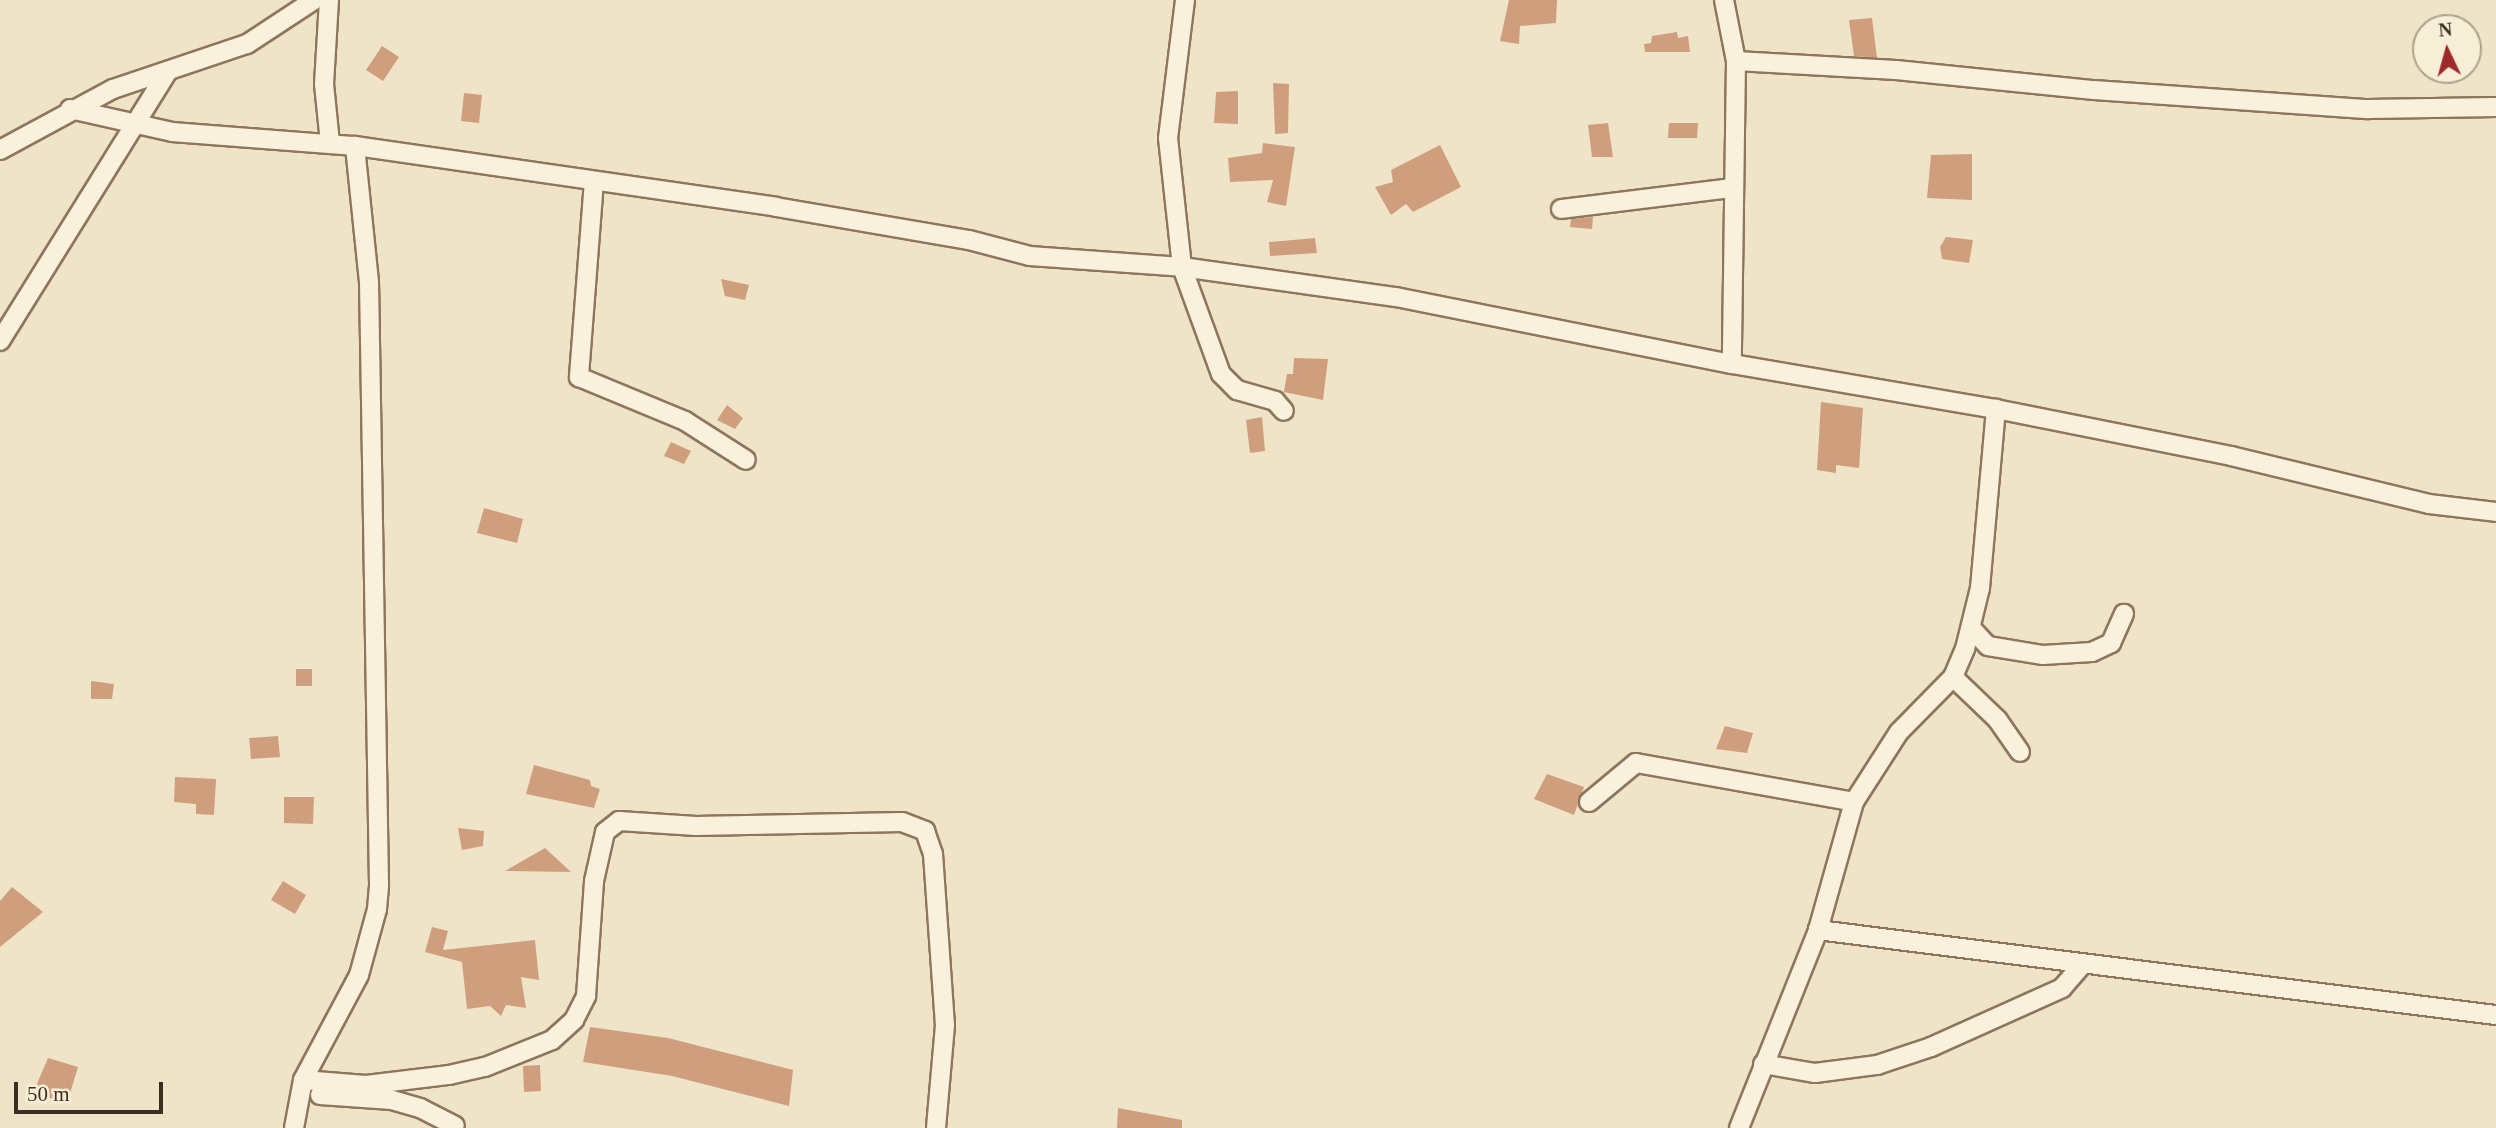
<!DOCTYPE html>
<html>
<head>
<meta charset="utf-8">
<style>
  body { margin:0 }
  #map { position:relative; width:2496px; height:1128px; overflow:hidden; background:#f0e4c8; font-family:Georgia,serif }
  div>[style] { position:absolute }
  .building>* { inset:0; background:#cf9f7d }
  .roads { filter:drop-shadow(2px 0 #8d765c) drop-shadow(-2px 0 #8d765c) drop-shadow(0 2px #8d765c) drop-shadow(0 -2px #8d765c) }
  .minor>* { height:18px; margin:-9px; padding:0 9px; transform-origin:9px; border-radius:9px; background:#faf1dc }
  span { translate:-50% -50%; white-space:nowrap; text-align:center; line-height:1.15; -webkit-text-stroke:7px #f7eed8; paint-order:stroke }
  .north { position:absolute; left:2412px; top:14px; width:70px; height:70px; box-sizing:border-box; background:#f7eed8; border:2px solid #ada18e; border-radius:50%; rotate:355deg; font-size:19px; font-weight:700; line-height:28px; text-align:center; color:#3d2e20 }
  .north::after { content:''; display:block; margin:auto; width:24px; height:32px; background:#9e2a2b; clip-path:polygon(50% 0,100% 100%,50% 72%,0 100%) }
  .scale { position:absolute; left:14px; top:1082px; width:149px; height:32px; box-sizing:border-box; border:4px solid #3d2e20; border-top:0; padding-left:9px; font-size:21px; line-height:24px; white-space:nowrap; color:#3d2e20; -webkit-text-stroke:5px #f7eed8; paint-order:stroke }
</style>
</head>
<body>
<div id="map">
  <div class="building">
    <i style="clip-path:polygon(1509px 0,1557px 0,1556px 23px,1520px 26px,1519px 44px,1500px 41px)"></i>
    <i style="clip-path:polygon(1872px 18px,1877px 58px,1854px 56px,1849px 20px)"></i>
    <i style="clip-path:polygon(1677px 32px,1678px 38px,1688px 36px,1690px 52px,1645px 52px,1644px 44px,1651px 43px,1652px 36px)"></i>
    <i style="clip-path:polygon(382px 46px,399px 57px,383px 81px,366px 70px)"></i>
    <i style="clip-path:polygon(1273px 83px,1289px 84px,1288px 133px,1275px 134px)"></i>
    <i style="clip-path:polygon(1238px 91px,1238px 124px,1214px 123px,1216px 92px)"></i>
    <i style="clip-path:polygon(464px 93px,482px 95px,479px 123px,461px 121px)"></i>
    <i style="clip-path:polygon(1608px 123px,1613px 157px,1592px 157px,1588px 125px)"></i>
    <i style="clip-path:polygon(1669px 123px,1698px 123px,1697px 138px,1668px 138px)"></i>
    <i style="clip-path:polygon(1263px 143px,1295px 147px,1286px 206px,1267px 202px,1273px 180px,1230px 182px,1228px 158px,1262px 153px)"></i>
    <i style="clip-path:polygon(1440px 145px,1461px 187px,1413px 212px,1406px 204px,1391px 215px,1375px 187px,1393px 182px,1391px 170px)"></i>
    <i style="clip-path:polygon(1972px 154px,1972px 200px,1927px 198px,1931px 155px)"></i>
    <i style="clip-path:polygon(1593px 217px,1592px 229px,1570px 227px,1571px 219px)"></i>
    <i style="clip-path:polygon(1946px 237px,1973px 240px,1969px 263px,1942px 259px,1940px 247px)"></i>
    <i style="clip-path:polygon(1315px 238px,1317px 253px,1270px 256px,1269px 242px)"></i>
    <i style="clip-path:polygon(721px 279px,749px 285px,745px 300px,725px 296px)"></i>
    <i style="clip-path:polygon(1294px 358px,1328px 359px,1323px 400px,1284px 392px,1287px 374px,1293px 374px)"></i>
    <i style="clip-path:polygon(1821px 402px,1863px 408px,1859px 468px,1836px 465px,1836px 473px,1817px 470px)"></i>
    <i style="clip-path:polygon(727px 405px,743px 418px,735px 429px,717px 420px)"></i>
    <i style="clip-path:polygon(1262px 417px,1265px 451px,1250px 453px,1246px 420px)"></i>
    <i style="clip-path:polygon(671px 442px,691px 451px,684px 464px,664px 456px)"></i>
    <i style="clip-path:polygon(484px 508px,523px 519px,517px 543px,477px 533px)"></i>
    <i style="clip-path:polygon(296px 669px,312px 669px,312px 686px,296px 686px)"></i>
    <i style="clip-path:polygon(91px 681px,114px 684px,112px 699px,91px 699px)"></i>
    <i style="clip-path:polygon(1725px 726px,1753px 733px,1747px 753px,1716px 749px)"></i>
    <i style="clip-path:polygon(278px 736px,280px 757px,251px 759px,249px 738px)"></i>
    <i style="clip-path:polygon(534px 765px,590px 780px,591px 786px,600px 789px,594px 808px,526px 794px)"></i>
    <i style="clip-path:polygon(1547px 774px,1584px 787px,1574px 815px,1534px 799px)"></i>
    <i style="clip-path:polygon(175px 777px,216px 779px,214px 815px,196px 814px,196px 804px,174px 802px)"></i>
    <i style="clip-path:polygon(284px 797px,314px 797px,313px 824px,284px 823px)"></i>
    <i style="clip-path:polygon(458px 828px,484px 831px,483px 846px,462px 850px)"></i>
    <i style="clip-path:polygon(545px 848px,571px 872px,505px 871px)"></i>
    <i style="clip-path:polygon(283px 881px,306px 895px,295px 914px,271px 900px)"></i>
    <i style="clip-path:polygon(12px 887px,43px 912px,0 947px,0 901px)"></i>
    <i style="clip-path:polygon(432px 927px,448px 931px,443px 950px,535px 940px,539px 980px,521px 977px,526px 1008px,506px 1005px,501px 1016px,490px 1006px,467px 1009px,462px 962px,425px 952px)"></i>
    <i style="clip-path:polygon(590px 1027px,668px 1038px,793px 1070px,789px 1106px,672px 1076px,583px 1062px)"></i>
    <i style="clip-path:polygon(48px 1058px,78px 1067px,67px 1103px,33px 1093px)"></i>
    <i style="clip-path:polygon(540px 1065px,541px 1091px,524px 1092px,523px 1066px)"></i>
    <i style="clip-path:polygon(1118px 1108px,1182px 1120px,1182px 1128px,1117px 1128px)"></i>
  </div>
  <div class="roads">
    <div class="minor">
      <i style="left:329px;top:0;width:84px;rotate:93.4deg"></i>
      <i style="left:324px;top:84px;width:59px;rotate:84.2deg"></i>
      <i style="left:1185px;top:0;width:139px;rotate:97deg"></i>
      <i style="left:1168px;top:138px;width:130px;rotate:83.8deg"></i>
      <i style="left:1182px;top:267px;width:114px;rotate:70deg"></i>
      <i style="left:1221px;top:374px;width:23px;rotate:45deg"></i>
      <i style="left:1237px;top:390px;width:40px;rotate:16deg"></i>
      <i style="left:1275px;top:401px;width:13px;rotate:48deg"></i>
      <i style="left:1724px;top:0;width:62px;rotate:78.9deg"></i>
      <i style="left:1736px;top:61px;width:303px;rotate:90.8deg"></i>
      <i style="left:1736px;top:61px;width:160px;rotate:3.2deg"></i>
      <i style="left:1896px;top:70px;width:199px;rotate:5.8deg"></i>
      <i style="left:2094px;top:90px;width:275px;rotate:4deg"></i>
      <i style="left:2368px;top:109px;width:128px;rotate:-0.9deg"></i>
      <i style="left:70px;top:109px;width:105px;rotate:12.7deg"></i>
      <i style="left:172px;top:132px;width:184px;rotate:4.4deg"></i>
      <i style="left:355px;top:146px;width:425px;rotate:8.2deg"></i>
      <i style="left:776px;top:207px;width:196px;rotate:9.7deg"></i>
      <i style="left:969px;top:240px;width:63px;rotate:14.7deg"></i>
      <i style="left:1030px;top:256px;width:152px;rotate:4.1deg"></i>
      <i style="left:1182px;top:267px;width:216px;rotate:8deg"></i>
      <i style="left:1396px;top:297px;width:343px;rotate:11.3deg"></i>
      <i style="left:1732px;top:364px;width:268px;rotate:9.7deg"></i>
      <i style="left:1996px;top:409px;width:240px;rotate:11.3deg"></i>
      <i style="left:2231px;top:456px;width:204px;rotate:13.6deg"></i>
      <i style="left:2429px;top:504px;width:67px;rotate:6.8deg"></i>
      <i style="left:0;top:150px;width:128px;rotate:-28.4deg"></i>
      <i style="left:113px;top:89px;width:141px;rotate:-18.6deg"></i>
      <i style="left:247px;top:44px;width:80px;rotate:-33.3deg"></i>
      <i style="left:594px;top:181px;width:197px;rotate:94.4deg"></i>
      <i style="left:579px;top:377px;width:115px;rotate:22.5deg"></i>
      <i style="left:685px;top:421px;width:72px;rotate:32.6deg"></i>
      <i style="left:1561px;top:209px;width:172px;rotate:-7deg"></i>
      <i style="left:0;top:341px;width:316px;rotate:-58.1deg"></i>
      <i style="left:1972px;top:629px;width:23px;rotate:47deg"></i>
      <i style="left:1988px;top:646px;width:56px;rotate:9.3deg"></i>
      <i style="left:2043px;top:655px;width:49px;rotate:-3.5deg"></i>
      <i style="left:2092px;top:652px;width:21px;rotate:-25deg"></i>
      <i style="left:2111px;top:643px;width:32px;rotate:-66deg"></i>
      <i style="left:1953px;top:677px;width:61px;rotate:43.7deg"></i>
      <i style="left:1997px;top:719px;width:40px;rotate:55.1deg"></i>
      <i style="left:1589px;top:802px;width:61px;rotate:-39.7deg"></i>
      <i style="left:1636px;top:763px;width:221px;rotate:10.1deg"></i>
      <i style="left:1818px;top:930px;width:683px;rotate:7.15deg"></i>
      <i style="left:1763px;top:1064px;width:53px;rotate:9.8deg"></i>
      <i style="left:1815px;top:1073px;width:63px;rotate:-7.4deg"></i>
      <i style="left:1877px;top:1065px;width:57px;rotate:-18.4deg"></i>
      <i style="left:1931px;top:1047px;width:144px;rotate:-24.2deg"></i>
      <i style="left:2062px;top:988px;width:32px;rotate:-49deg"></i>
      <i style="left:303px;top:1080px;width:63px;rotate:4.5deg"></i>
      <i style="left:366px;top:1085px;width:84px;rotate:-6.9deg"></i>
      <i style="left:449px;top:1075px;width:37px;rotate:-13deg"></i>
      <i style="left:485px;top:1067px;width:72px;rotate:-21.9deg"></i>
      <i style="left:552px;top:1040px;width:30px;rotate:-42deg"></i>
      <i style="left:574px;top:1020px;width:27px;rotate:-63deg"></i>
      <i style="left:586px;top:996px;width:115px;rotate:-86deg"></i>
      <i style="left:594px;top:881px;width:50px;rotate:-77.3deg"></i>
      <i style="left:605px;top:832px;width:18px;rotate:-38deg"></i>
      <i style="left:619px;top:821px;width:77px;rotate:3.7deg"></i>
      <i style="left:696px;top:826px;width:206px;rotate:-1.1deg"></i>
      <i style="left:902px;top:822px;width:25px;rotate:21deg"></i>
      <i style="left:925px;top:831px;width:24px;rotate:71deg"></i>
      <i style="left:933px;top:854px;width:171px;rotate:86deg"></i>
      <i style="left:945px;top:1025px;width:103px;rotate:95deg"></i>
      <i style="left:320px;top:1095px;width:72px;rotate:4deg"></i>
      <i style="left:392px;top:1100px;width:29px;rotate:16deg"></i>
      <i style="left:420px;top:1108px;width:39px;rotate:27deg"></i>
      <i style="left:294px;top:1128px;width:49px;rotate:-79.4deg"></i>
      <i style="left:303px;top:1080px;width:119px;rotate:-61.9deg"></i>
      <i style="left:359px;top:975px;width:68px;rotate:-74.7deg"></i>
      <i style="left:377px;top:909px;width:25px;rotate:-85deg"></i>
      <i style="left:379px;top:884px;width:602px;rotate:-90.95deg"></i>
      <i style="left:369px;top:282px;width:137px;rotate:-95.9deg"></i>
      <i style="left:1739px;top:1128px;width:213px;rotate:-68.2deg"></i>
      <i style="left:1818px;top:930px;width:133px;rotate:-74.3deg"></i>
      <i style="left:1854px;top:802px;width:83px;rotate:-57.3deg"></i>
      <i style="left:1899px;top:732px;width:77px;rotate:-45.5deg"></i>
      <i style="left:1953px;top:677px;width:30px;rotate:-67deg"></i>
      <i style="left:1965px;top:649px;width:63px;rotate:-76.2deg"></i>
      <i style="left:1980px;top:588px;width:180px;rotate:-84.9deg"></i>
    </div>
  </div>
  <div class="north">N</div>
  <div class="scale">50 m</div>
</div>
</body>
</html>
